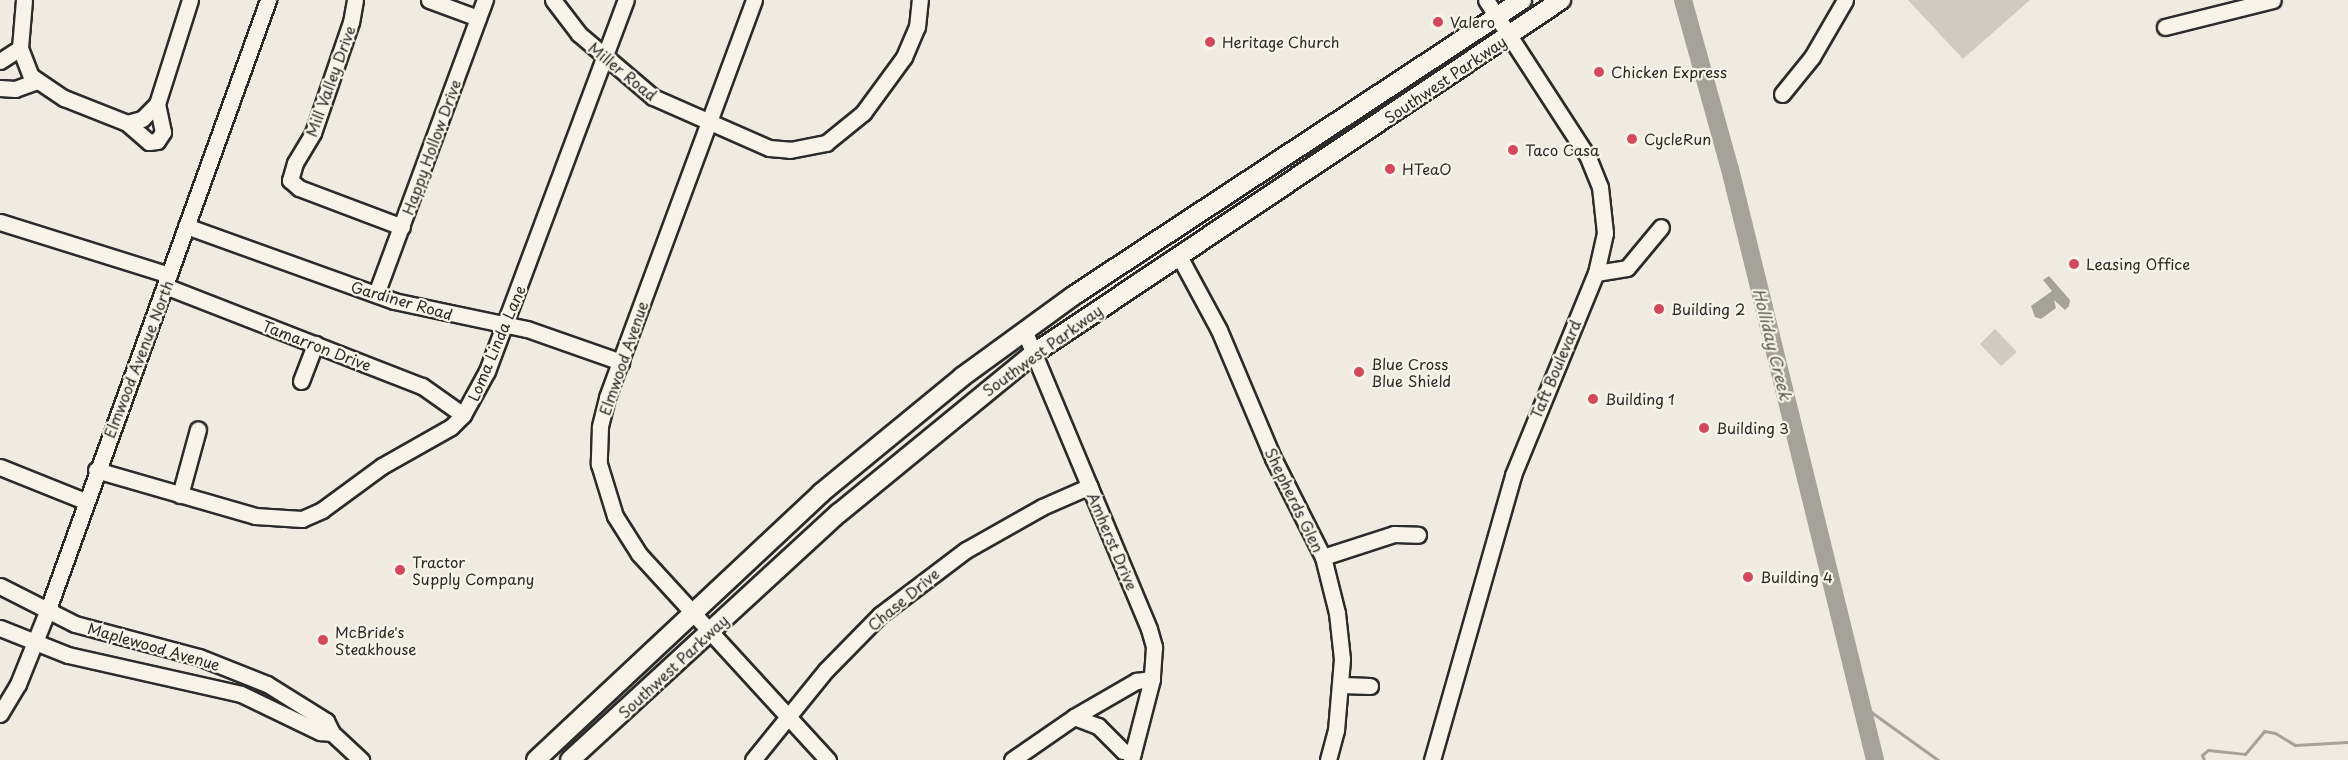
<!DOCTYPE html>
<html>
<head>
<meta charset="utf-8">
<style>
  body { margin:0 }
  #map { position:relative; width:2348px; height:760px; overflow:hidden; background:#efebe0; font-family:"Playpen Sans",sans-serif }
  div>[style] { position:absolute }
  .green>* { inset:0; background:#cfcbc2 }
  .water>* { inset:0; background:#a4a29a }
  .stream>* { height:3px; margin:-1.5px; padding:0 1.5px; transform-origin:1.5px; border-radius:1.5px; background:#a4a29a }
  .river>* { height:18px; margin:-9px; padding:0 9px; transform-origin:9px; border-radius:9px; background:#a4a29a }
  .roads { filter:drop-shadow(2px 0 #2b2b2b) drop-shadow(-2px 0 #2b2b2b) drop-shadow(0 2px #2b2b2b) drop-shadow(0 -2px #2b2b2b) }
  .minor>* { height:15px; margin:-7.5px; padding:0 7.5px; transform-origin:7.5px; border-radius:7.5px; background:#f7f3e8 }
  .major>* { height:18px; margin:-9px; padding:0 9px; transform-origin:9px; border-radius:9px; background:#f7f3e8 }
  .dots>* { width:16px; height:16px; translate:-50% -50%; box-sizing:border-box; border:3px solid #f7f3e8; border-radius:50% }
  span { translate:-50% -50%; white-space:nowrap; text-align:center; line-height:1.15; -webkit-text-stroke:4.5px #f7f3e8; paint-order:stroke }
  .poi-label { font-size:15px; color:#2b2b2b }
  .left { translate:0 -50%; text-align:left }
  .street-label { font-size:15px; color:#2b2b2b }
  .water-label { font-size:16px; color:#555552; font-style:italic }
</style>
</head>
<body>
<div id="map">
  <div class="green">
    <i style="clip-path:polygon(1908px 0,2030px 0,1963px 59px)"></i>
    <i style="clip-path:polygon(1995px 329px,2017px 352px,2001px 366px,1980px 344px)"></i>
  </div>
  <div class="water">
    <i style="clip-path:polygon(2049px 276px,2070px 300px,2069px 306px,2065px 310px,2054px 300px,2056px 308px,2041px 319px,2035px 317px,2031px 306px,2052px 291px,2043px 280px)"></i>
  </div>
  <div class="stream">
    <i style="left:1860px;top:704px;width:96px;rotate:35.7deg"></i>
    <i style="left:2204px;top:760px;width:5px;rotate:-112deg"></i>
    <i style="left:2202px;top:755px;width:8px;rotate:-40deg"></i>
    <i style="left:2208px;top:750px;width:37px;rotate:6deg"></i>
    <i style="left:2245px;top:754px;width:30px;rotate:-50deg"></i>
    <i style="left:2264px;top:731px;width:11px;rotate:10deg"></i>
    <i style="left:2275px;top:733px;width:23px;rotate:31deg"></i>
    <i style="left:2295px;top:745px;width:53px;rotate:-3.2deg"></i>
  </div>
  <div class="river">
    <i style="left:1683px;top:0;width:175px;rotate:74.5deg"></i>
    <i style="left:1730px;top:169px;width:609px;rotate:76.21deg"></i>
  </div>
  <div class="roads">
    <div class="minor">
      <i style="left:24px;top:0;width:48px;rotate:94.8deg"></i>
      <i style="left:20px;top:48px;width:30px;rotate:69deg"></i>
      <i style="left:31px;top:76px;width:40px;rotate:34deg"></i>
      <i style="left:64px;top:98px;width:68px;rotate:21.6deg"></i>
      <i style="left:127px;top:123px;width:16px;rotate:-15deg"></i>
      <i style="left:142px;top:119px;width:21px;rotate:-45deg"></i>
      <i style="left:157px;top:104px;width:109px;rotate:-72.4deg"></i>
      <i style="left:355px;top:0;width:22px;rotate:100deg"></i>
      <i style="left:351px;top:22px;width:117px;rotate:108.9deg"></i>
      <i style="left:313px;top:133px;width:35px;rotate:121deg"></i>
      <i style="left:295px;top:163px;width:18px;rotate:106deg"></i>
      <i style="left:290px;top:180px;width:12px;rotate:42deg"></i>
      <i style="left:299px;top:188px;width:110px;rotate:20.7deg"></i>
      <i style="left:429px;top:0;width:52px;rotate:20.2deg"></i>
      <i style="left:553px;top:0;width:43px;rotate:52.6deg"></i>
      <i style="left:579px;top:34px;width:97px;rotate:40.4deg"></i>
      <i style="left:653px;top:97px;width:127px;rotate:23.7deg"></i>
      <i style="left:769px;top:148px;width:21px;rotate:5deg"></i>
      <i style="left:790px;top:150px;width:37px;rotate:-11deg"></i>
      <i style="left:826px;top:143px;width:48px;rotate:-39deg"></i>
      <i style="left:863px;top:113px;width:69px;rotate:-53.8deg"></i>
      <i style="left:904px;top:57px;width:33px;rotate:-67deg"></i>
      <i style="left:917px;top:27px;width:27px;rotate:-84deg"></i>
      <i style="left:754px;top:0;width:424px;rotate:110.3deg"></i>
      <i style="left:607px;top:398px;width:30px;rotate:104deg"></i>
      <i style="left:600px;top:427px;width:37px;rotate:92deg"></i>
      <i style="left:599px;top:464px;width:54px;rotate:72.9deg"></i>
      <i style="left:615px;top:516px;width:45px;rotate:57.7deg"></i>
      <i style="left:639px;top:554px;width:280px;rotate:47.5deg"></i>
      <i style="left:2165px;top:27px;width:111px;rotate:-14deg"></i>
      <i style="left:0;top:61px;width:24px;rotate:-33deg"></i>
      <i style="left:0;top:88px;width:15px;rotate:4deg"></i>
      <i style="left:15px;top:89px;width:23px;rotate:-20deg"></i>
      <i style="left:1782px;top:94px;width:48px;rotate:-51deg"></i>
      <i style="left:1812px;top:57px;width:66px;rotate:-59.9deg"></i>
      <i style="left:127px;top:123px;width:29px;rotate:41deg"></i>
      <i style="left:149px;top:142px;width:8px;rotate:-7deg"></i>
      <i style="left:157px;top:141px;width:11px;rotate:-56deg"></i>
      <i style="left:163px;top:132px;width:29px;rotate:-102deg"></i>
      <i style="left:0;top:222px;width:177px;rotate:17.4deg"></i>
      <i style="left:186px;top:226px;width:221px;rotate:19.8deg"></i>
      <i style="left:394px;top:301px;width:136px;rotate:11.9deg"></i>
      <i style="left:527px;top:329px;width:100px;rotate:19.3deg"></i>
      <i style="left:1179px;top:256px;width:84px;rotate:61.6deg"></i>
      <i style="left:1219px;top:330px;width:139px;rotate:67.1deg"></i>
      <i style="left:1273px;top:458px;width:111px;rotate:63.2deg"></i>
      <i style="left:1323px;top:557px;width:58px;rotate:76deg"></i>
      <i style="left:1337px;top:613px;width:46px;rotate:83.8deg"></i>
      <i style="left:1342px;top:659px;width:71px;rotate:94.8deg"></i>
      <i style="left:1336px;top:730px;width:31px;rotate:105deg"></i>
      <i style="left:1596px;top:273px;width:31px;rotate:-9deg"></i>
      <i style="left:1627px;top:268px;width:53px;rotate:-50.3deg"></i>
      <i style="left:165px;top:286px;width:276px;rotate:21.3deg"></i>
      <i style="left:422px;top:386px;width:50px;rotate:35.3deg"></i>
      <i style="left:376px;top:294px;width:314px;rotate:-69.7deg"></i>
      <i style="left:1024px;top:330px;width:324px;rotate:67.3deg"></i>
      <i style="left:1149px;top:629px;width:19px;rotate:74deg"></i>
      <i style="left:1154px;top:647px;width:32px;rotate:94deg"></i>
      <i style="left:1152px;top:679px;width:84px;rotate:104.5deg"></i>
      <i style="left:301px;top:381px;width:40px;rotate:-69deg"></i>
      <i style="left:0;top:467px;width:92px;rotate:21.8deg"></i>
      <i style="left:96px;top:470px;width:166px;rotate:16.1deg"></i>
      <i style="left:255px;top:516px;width:47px;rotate:3.7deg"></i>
      <i style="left:302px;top:519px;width:22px;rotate:-24deg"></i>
      <i style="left:322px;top:510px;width:74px;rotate:-36.3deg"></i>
      <i style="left:382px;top:466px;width:79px;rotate:-29.5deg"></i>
      <i style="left:451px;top:427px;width:17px;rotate:-45deg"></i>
      <i style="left:463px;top:415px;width:50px;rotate:-61.4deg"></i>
      <i style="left:487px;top:371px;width:396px;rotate:-69.5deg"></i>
      <i style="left:180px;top:495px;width:68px;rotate:-74.7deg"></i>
      <i style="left:1323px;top:557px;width:75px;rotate:-17.9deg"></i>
      <i style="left:1394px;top:534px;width:24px;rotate:2deg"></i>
      <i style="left:0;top:586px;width:84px;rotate:26.9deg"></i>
      <i style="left:75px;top:624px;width:128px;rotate:14.9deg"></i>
      <i style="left:199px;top:657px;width:73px;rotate:21.7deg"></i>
      <i style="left:267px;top:684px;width:70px;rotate:32.1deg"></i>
      <i style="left:326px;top:721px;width:13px;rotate:63deg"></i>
      <i style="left:332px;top:733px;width:40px;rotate:43deg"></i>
      <i style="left:0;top:628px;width:73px;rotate:21.7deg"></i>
      <i style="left:68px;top:655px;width:177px;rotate:12.7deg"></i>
      <i style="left:241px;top:694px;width:88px;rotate:25.7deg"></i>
      <i style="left:320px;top:732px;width:12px;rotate:5deg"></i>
      <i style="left:1342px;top:685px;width:28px;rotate:2deg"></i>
      <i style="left:0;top:714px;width:35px;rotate:-59deg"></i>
      <i style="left:18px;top:684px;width:78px;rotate:-68.1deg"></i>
      <i style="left:47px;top:612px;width:651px;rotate:-70.14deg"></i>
      <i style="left:1074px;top:717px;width:72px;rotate:-30.1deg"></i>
      <i style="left:1136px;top:681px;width:16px;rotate:-7deg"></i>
      <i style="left:753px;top:760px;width:116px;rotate:-51deg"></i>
      <i style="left:826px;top:670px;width:77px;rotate:-45.5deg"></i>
      <i style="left:880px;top:615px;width:108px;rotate:-37.1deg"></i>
      <i style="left:966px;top:550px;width:87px;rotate:-29.5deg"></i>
      <i style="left:1042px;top:507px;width:52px;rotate:-23.6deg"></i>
      <i style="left:1012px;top:760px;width:75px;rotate:-34.7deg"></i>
      <i style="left:1074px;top:717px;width:26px;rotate:21deg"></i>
      <i style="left:1098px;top:726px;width:35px;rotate:45deg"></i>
      <i style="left:1123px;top:751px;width:10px;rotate:11deg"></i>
      <i style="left:1432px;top:760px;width:296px;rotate:-74.1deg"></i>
      <i style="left:1513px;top:475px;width:218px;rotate:-67.7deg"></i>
      <i style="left:1596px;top:273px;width:41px;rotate:-77.3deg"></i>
      <i style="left:1605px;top:233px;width:46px;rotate:-96.2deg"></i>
      <i style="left:1600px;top:187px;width:32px;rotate:-112deg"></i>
      <i style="left:1588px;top:157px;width:187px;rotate:-123deg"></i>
    </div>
    <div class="major">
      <i style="left:536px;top:760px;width:391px;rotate:-43.1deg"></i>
      <i style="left:821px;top:493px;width:183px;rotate:-39.4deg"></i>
      <i style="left:962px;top:377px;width:137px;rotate:-36.1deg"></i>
      <i style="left:1073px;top:296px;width:538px;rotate:-33.39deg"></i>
      <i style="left:570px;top:760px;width:365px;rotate:-42.6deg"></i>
      <i style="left:839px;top:513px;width:251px;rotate:-39.3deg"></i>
      <i style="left:1033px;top:354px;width:636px;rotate:-33.84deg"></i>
    </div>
  </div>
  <div class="dots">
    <i style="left:1438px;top:22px;background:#d1495b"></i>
    <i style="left:1210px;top:42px;background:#d1495b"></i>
    <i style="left:1599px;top:72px;background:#d1495b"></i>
    <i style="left:1632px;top:139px;background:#d1495b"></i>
    <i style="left:1513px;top:150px;background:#d1495b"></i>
    <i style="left:1390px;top:169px;background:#d1495b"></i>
    <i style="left:2074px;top:264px;background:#d1495b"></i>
    <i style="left:1659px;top:309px;background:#d1495b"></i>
    <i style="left:1359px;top:372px;background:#d1495b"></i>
    <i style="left:1593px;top:399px;background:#d1495b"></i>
    <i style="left:1704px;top:428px;background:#d1495b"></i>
    <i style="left:400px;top:570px;background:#d1495b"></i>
    <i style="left:1748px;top:577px;background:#d1495b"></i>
    <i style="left:323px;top:640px;background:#d1495b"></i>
  </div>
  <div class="poi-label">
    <span class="left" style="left:1450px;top:22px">Valero</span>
    <span class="left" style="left:1222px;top:42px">Heritage Church</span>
    <span class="left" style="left:1611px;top:72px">Chicken Express</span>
    <span class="left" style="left:1644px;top:139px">CycleRun</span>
    <span class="left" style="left:1525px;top:150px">Taco Casa</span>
    <span class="left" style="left:1402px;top:169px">HTeaO</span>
    <span class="left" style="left:2086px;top:264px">Leasing Office</span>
    <span class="left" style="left:1671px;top:309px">Building 2</span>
    <span class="left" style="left:1371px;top:372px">Blue Cross<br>Blue Shield</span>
    <span class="left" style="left:1605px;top:399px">Building 1</span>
    <span class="left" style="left:1716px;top:428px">Building 3</span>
    <span class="left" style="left:412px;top:570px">Tractor<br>Supply Company</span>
    <span class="left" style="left:1760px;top:577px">Building 4</span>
    <span class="left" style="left:335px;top:640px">McBride's<br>Steakhouse</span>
  </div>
  <div class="street-label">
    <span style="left:623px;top:71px;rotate:39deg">Miller Road</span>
    <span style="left:1445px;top:79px;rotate:-34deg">Southwest Parkway</span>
    <span style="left:330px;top:81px;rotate:-70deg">Mill Valley Drive</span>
    <span style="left:431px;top:147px;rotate:-70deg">Happy Hollow Drive</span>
    <span style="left:402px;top:300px;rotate:16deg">Gardiner Road</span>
    <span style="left:496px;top:343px;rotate:-67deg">Loma Linda Lane</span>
    <span style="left:317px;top:345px;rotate:21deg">Tamarron Drive</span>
    <span style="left:1042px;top:350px;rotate:-36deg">Southwest Parkway</span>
    <span style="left:623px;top:358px;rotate:-71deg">Elmwood Avenue</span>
    <span style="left:138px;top:359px;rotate:-69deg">Elmwood Avenue North</span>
    <span style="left:1555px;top:369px;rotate:-67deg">Taft Boulevard</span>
    <span style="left:1295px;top:500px;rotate:64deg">Shepherds Glen</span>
    <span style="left:1113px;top:541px;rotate:67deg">Amherst Drive</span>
    <span style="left:903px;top:599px;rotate:-40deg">Chase Drive</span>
    <span style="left:154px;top:646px;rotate:16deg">Maplewood Avenue</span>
    <span style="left:673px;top:666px;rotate:-43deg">Southwest Parkway</span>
  </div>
  <div class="water-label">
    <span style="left:1773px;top:344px;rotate:76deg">Holliday Creek</span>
  </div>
</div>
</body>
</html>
